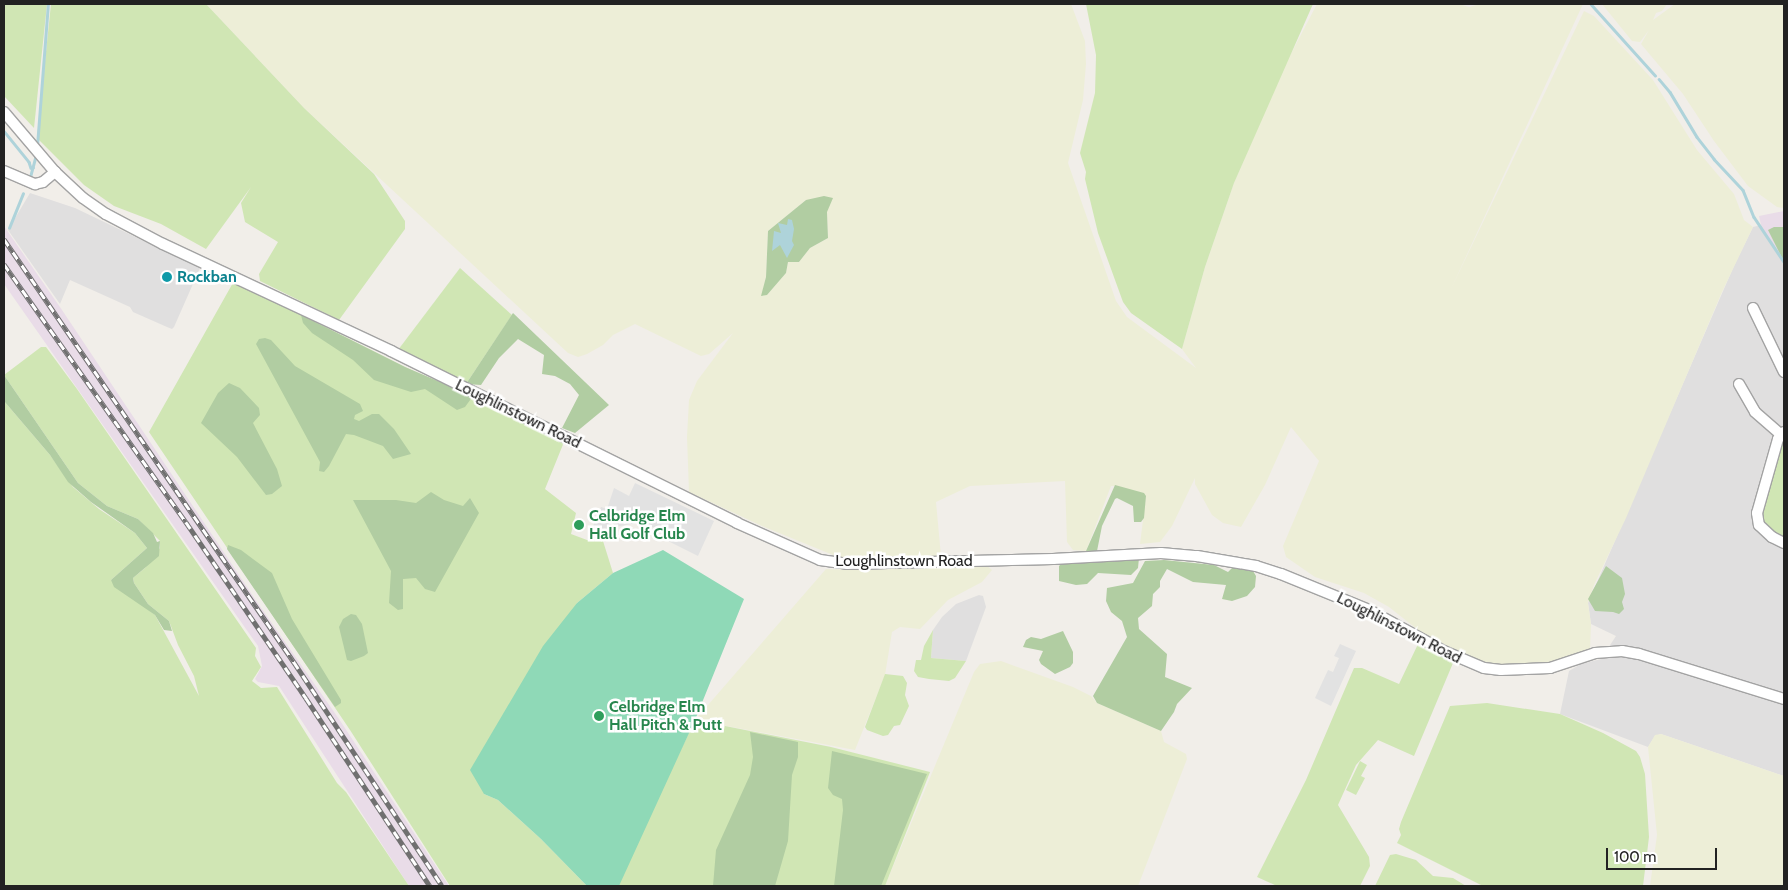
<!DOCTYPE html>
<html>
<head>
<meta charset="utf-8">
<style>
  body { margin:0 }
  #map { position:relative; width:1788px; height:890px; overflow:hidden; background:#f1eee9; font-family:Cabin,sans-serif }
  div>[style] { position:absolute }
  .residential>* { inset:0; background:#e0dfdf }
  .industrial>* { inset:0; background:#e9dce8 }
  .farmland>* { inset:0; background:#edeed7 }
  .grass>* { inset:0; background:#d0e6b4 }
  .forest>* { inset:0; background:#b1cda2 }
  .pitch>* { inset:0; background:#8fd9b7 }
  .parking>* { inset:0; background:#e2e2e2 }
  .water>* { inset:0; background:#aed3da }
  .stream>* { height:2.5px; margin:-1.25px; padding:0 1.25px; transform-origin:1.25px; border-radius:1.25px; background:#aed3da }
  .roads { filter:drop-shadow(1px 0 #a3a3a3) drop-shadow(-1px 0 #a3a3a3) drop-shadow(0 1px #a3a3a3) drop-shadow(0 -1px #a3a3a3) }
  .minor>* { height:10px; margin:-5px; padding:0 5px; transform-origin:5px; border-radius:5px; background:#fff }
  .rail>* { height:4.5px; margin-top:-2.25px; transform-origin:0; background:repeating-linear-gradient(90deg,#fff 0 8px,#707070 0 16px); box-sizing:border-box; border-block:1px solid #707070 }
  .dots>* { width:14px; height:14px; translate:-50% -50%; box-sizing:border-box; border:2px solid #fff; border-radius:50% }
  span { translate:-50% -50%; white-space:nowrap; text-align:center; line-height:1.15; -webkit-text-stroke:5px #fff; paint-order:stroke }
  .culture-label { font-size:16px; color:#0d838f; font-weight:700 }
  .left { translate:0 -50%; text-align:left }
  .street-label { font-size:16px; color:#222 }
  .leisure-label { font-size:16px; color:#27864d; font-weight:700 }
  .frame { position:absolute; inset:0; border:5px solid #222; pointer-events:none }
  .scale { position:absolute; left:1606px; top:848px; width:111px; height:22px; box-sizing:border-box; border:2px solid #222; border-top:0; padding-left:6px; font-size:15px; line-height:18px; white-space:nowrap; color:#222; -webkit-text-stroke:4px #fff; paint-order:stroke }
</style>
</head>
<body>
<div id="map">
  <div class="residential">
    <i style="clip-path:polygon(30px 193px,75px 208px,200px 268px,174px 327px,172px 329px,167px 327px,133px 312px,130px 307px,70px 280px,60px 304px,8px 230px)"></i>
    <i style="clip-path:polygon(1761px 225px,1784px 262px,1784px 776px,1661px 734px,1655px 736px,1648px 747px,1560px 714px,1569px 671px,1581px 664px,1601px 659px,1616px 636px,1591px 624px,1588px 603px,1733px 268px,1753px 227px)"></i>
    <i style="clip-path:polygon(979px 595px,983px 596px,986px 607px,966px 661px,931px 658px,933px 630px,942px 617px,956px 604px)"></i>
  </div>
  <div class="industrial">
    <i style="clip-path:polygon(1784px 211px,1784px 262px,1761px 225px,1759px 216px)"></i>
    <i style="clip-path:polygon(4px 226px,62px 310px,257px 602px,339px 719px,449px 886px,409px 886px,279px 686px,258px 682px,255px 679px,262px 666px,258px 646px,4px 284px)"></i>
  </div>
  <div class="farmland">
    <i style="clip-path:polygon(evenodd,206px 4px,1071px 4px,1085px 41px,1086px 64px,1083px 100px,1068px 163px,1116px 301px,1127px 317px,1196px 368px,1182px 349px,1205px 267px,1234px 183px,1283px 69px,1317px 4px,1459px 4px,1469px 7px,1480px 4px,1583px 4px,1451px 289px,1584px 11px,1594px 16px,1653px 80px,1697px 150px,1734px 194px,1744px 220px,1753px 227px,1722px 292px,1626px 518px,1594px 585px,1588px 603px,1591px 624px,1590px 650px,1553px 664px,1526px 666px,1489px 665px,1465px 656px,1427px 637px,1389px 607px,1364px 593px,1315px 577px,1286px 557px,1283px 546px,1319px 461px,1291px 427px,1265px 485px,1241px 527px,1223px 523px,1212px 515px,1195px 484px,1195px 478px,1172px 526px,1160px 542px,1140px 544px,1146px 496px,1117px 486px,1111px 486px,1086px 551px,1073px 550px,1067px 542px,1065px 481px,970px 486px,936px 502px,941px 556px,838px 557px,762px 526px,689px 492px,687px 437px,689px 400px,697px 381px,733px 333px,709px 354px,701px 356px,635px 324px,613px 335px,603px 345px,587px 354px,578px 357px,568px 353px,304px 108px,206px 4px,806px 200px,827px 212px,828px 238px,810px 248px,799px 262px,788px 262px,786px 273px,767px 295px,762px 295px,766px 277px,768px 231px,806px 200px)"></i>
    <i style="clip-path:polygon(1602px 4px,1667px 4px,1662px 11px,1656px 13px,1653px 20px,1675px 4px,1784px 4px,1784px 208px,1777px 207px,1748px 186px,1714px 141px,1683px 94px,1641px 44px,1649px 30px,1640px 42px,1632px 41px)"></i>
    <i style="clip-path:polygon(987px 566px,992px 570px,982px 582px,948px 600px,920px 629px,900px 627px,892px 632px,885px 675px,855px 750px,695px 720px,826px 569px,862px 570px)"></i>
    <i style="clip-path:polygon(1001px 661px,1073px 687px,1091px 696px,1097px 703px,1161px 731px,1164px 742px,1186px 754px,1187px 759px,1138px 886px,885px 886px,974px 672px,980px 664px)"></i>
    <i style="clip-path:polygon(1661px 734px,1784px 776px,1784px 886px,1650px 886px,1657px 835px,1648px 747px,1655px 735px)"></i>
  </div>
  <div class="grass">
    <i style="clip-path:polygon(4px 4px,47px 4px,34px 128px,4px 96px)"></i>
    <i style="clip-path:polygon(51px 4px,206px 4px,304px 108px,374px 174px,405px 221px,405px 229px,339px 320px,260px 281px,259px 274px,278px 242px,245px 222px,241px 203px,251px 187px,206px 249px,161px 224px,114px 206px,84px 185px,37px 138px)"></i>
    <i style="clip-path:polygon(1086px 4px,1313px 4px,1234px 183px,1205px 267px,1182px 349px,1131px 313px,1123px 302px,1098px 233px,1085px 179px,1086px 172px,1080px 153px,1095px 93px,1096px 55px)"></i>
    <i style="clip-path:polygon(460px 268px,512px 315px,466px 384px,398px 350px)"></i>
    <i style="clip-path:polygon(234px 281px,405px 367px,564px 442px,545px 489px,576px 513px,571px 534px,587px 540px,603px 541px,613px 573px,577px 603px,484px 794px,498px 800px,541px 839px,587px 886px,450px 886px,350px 730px,149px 432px)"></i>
    <i style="clip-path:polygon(41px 347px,46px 347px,77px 389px,256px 648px,255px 656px,261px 667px,252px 681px,261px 688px,277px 687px,337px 783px,346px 792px,409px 886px,4px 886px,4px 401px,50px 455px,73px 487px,99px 509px,135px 533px,147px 548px,111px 580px,155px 615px,199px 696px,194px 676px,178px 645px,169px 621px,148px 604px,134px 583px,133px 578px,145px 568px,160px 548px,160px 541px,138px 519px,107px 506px,78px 483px,4px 375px)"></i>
    <i style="clip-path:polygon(1784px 439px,1784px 540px,1771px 531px,1763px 521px,1761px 508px,1780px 443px)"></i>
    <i style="clip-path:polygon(933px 630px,931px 658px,966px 661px,955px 678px,949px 681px,929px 679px,918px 677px,914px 671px,916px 660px,921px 660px,924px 646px)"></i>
    <i style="clip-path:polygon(1419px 642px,1452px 660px,1453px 663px,1414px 756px,1378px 740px,1356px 765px,1338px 805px,1369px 857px,1370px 866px,1360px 886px,1277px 886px,1257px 877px,1306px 780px,1354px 668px,1362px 668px,1399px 684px)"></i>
    <i style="clip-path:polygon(885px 674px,903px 676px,907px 683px,905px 695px,909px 706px,900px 725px,894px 726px,888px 735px,883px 736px,867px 730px,865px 727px)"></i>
    <i style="clip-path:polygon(1487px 703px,1560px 714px,1603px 733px,1636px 751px,1640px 757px,1645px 774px,1649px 837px,1643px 886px,1483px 886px,1397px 843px,1401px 835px,1399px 829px,1401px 822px,1450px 706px)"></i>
    <i style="clip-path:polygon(695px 720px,831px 747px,930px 772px,885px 886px,616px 886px)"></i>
    <i style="clip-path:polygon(1360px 761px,1367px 765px,1361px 776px,1365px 778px,1356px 795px,1346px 790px)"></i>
    <i style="clip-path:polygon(1396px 854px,1416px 860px,1433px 876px,1453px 878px,1466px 886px,1375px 886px,1390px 855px)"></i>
  </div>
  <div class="forest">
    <i style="clip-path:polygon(824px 196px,833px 198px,827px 212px,828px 238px,810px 248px,799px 262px,788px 262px,786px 273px,767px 295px,761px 296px,766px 277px,768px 231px,806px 200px)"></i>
    <i style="clip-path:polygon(1774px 227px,1784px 227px,1784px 262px,1768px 230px)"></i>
    <i style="clip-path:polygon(513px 313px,609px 405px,575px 433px,562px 428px,579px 395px,570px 384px,555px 376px,542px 374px,544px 355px,518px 339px,499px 358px,481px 385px,466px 384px)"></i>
    <i style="clip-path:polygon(301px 315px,405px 367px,473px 396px,465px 407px,457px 410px,425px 389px,411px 392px,374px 380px,353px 360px,312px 333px,303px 323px)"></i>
    <i style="clip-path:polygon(265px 338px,271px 340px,295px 366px,360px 404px,363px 411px,355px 415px,354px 419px,359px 421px,372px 414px,379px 414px,394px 429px,411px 454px,393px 459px,383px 446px,354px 435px,346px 434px,329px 466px,324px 472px,319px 471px,320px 462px,256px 344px,259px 339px)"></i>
    <i style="clip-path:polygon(4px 375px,78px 483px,107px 506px,138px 519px,153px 533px,157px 542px,160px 541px,159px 556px,133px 578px,134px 583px,148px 604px,169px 621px,172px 631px,164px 630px,155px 615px,114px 587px,111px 580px,147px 548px,135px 533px,91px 502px,68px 482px,50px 455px,4px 401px)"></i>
    <i style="clip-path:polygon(229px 383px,240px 388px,259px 408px,260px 415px,253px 423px,277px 469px,282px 486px,272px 494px,266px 495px,237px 457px,201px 423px,218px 393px)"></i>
    <i style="clip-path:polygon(1115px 485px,1144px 493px,1146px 496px,1144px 518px,1141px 522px,1134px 522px,1133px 506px,1117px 498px,1115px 499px,1102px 526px,1097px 551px,1086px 551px)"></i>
    <i style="clip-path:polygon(431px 492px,444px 500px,463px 506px,470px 498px,479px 513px,435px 592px,425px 589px,416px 578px,403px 579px,403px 609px,398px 610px,389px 603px,391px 571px,353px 500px,396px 500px,416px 503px)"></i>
    <i style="clip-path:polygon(228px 545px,241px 550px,272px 573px,292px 619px,341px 700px,341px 703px,335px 707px,227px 549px)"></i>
    <i style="clip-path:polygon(1139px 558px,1138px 568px,1131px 575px,1098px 573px,1087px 584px,1076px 585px,1059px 581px,1059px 566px,1064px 561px)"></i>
    <i style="clip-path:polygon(1164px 560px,1214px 565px,1228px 572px,1234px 566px,1253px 571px,1256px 576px,1255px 587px,1247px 596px,1232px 601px,1222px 599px,1226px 585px,1193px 582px,1167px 569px,1160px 581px,1160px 587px,1153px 594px,1152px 606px,1138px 618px,1139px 629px,1167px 654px,1165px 677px,1192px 688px,1177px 704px,1174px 712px,1161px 731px,1097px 703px,1093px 696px,1127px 637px,1122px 621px,1111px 612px,1106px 601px,1107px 588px,1133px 583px,1145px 561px)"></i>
    <i style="clip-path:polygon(1606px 566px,1622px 578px,1625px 594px,1622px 602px,1624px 609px,1619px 614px,1613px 612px,1595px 611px,1588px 599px)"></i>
    <i style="clip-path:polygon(351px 614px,356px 615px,362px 624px,368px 653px,364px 656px,351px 661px,347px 660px,339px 627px,343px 619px)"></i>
    <i style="clip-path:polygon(1063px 631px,1073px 652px,1073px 663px,1070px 667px,1055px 674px,1041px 664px,1039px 660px,1043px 651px,1023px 647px,1026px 640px,1031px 637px,1041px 639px)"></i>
    <i style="clip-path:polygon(750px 732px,798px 742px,798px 757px,792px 775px,788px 841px,775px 886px,713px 886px,716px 850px,750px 775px,753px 757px)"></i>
    <i style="clip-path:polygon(832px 751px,927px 774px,881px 886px,834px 886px,843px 810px,842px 799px,833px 795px,828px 788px)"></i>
  </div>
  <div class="pitch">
    <i style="clip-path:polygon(663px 550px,744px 599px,695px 720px,619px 886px,587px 886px,541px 839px,498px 800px,484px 794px,470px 770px,543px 646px,577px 603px,613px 573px)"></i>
  </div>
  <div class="parking">
    <i style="clip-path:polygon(635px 483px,714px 521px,698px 556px,668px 541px,668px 535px,663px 530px,637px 523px,604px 529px,593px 526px,601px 507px,607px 509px,614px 488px,629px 496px)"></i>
    <i style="clip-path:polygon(1340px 644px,1356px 651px,1331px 706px,1315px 698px,1328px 670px,1333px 672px,1339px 658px,1334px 656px)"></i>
  </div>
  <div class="water">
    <i style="clip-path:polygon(788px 219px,792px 220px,794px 229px,792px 241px,794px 245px,787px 258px,780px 245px,772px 251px,774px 231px,781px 233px,778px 223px,787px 225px)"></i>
  </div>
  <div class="stream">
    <i style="left:1591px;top:4px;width:96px;rotate:48deg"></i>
    <i style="left:1659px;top:79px;width:17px;rotate:50deg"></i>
    <i style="left:1670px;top:92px;width:52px;rotate:59deg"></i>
    <i style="left:1697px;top:137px;width:28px;rotate:52deg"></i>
    <i style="left:1714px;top:159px;width:42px;rotate:46.9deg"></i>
    <i style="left:1743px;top:190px;width:29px;rotate:68deg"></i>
    <i style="left:1754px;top:217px;width:54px;rotate:56.3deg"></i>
    <i style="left:4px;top:131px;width:40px;rotate:51deg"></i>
    <i style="left:29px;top:162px;width:6px;rotate:72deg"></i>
    <i style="left:31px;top:168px;width:3px"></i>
    <i style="left:37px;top:146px;width:142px;rotate:-85.6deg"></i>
    <i style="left:30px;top:177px;width:24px;rotate:-75deg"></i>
    <i style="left:9px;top:228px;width:37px;rotate:-68deg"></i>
  </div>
  <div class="roads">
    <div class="minor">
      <i style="left:4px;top:112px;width:79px;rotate:49.6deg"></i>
      <i style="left:55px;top:172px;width:38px;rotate:43deg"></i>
      <i style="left:83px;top:198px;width:28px;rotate:35deg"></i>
      <i style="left:106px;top:214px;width:64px;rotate:27.8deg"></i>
      <i style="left:163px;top:244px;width:252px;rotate:25.1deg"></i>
      <i style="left:391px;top:351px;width:386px;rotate:26.4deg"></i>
      <i style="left:737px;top:523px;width:91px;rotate:24deg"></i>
      <i style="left:820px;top:560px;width:27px;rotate:8deg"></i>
      <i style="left:847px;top:564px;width:206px;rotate:-1.4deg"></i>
      <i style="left:1053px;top:559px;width:108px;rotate:-3.2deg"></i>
      <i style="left:1161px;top:553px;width:36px;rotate:5deg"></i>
      <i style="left:1197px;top:556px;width:60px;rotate:9.6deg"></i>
      <i style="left:1256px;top:566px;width:26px;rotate:18deg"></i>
      <i style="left:1281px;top:574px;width:95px;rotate:22.2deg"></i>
      <i style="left:1369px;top:610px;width:85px;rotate:28.7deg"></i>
      <i style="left:1444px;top:651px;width:43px;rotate:23deg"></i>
      <i style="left:1484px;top:668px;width:17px;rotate:7deg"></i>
      <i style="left:1501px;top:670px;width:49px;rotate:-2.3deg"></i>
      <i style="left:1550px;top:668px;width:47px;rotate:-18.4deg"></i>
      <i style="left:1595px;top:653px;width:27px;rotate:-4deg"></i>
      <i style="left:1622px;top:651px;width:17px;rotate:10deg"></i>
      <i style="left:1639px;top:654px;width:152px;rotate:17.2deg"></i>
      <i style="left:4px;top:171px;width:34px;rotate:23deg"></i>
      <i style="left:35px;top:184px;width:8px;rotate:-14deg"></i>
      <i style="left:43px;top:182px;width:16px;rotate:-40deg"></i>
      <i style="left:1753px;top:308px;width:71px;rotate:64.2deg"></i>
      <i style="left:1739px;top:384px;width:32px;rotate:60deg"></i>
      <i style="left:1755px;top:412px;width:35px;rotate:41deg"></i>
      <i style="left:1784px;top:432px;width:9px;rotate:131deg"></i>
      <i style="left:1778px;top:439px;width:77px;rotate:105.8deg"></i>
      <i style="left:1757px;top:513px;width:12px;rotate:81deg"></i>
      <i style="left:1759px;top:525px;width:18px;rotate:43deg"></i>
      <i style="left:1772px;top:537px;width:13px;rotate:27deg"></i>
    </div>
  </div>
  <div class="rail">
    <i style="left:4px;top:239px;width:513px;rotate:55.57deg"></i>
    <i style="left:294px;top:662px;width:268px;rotate:56.5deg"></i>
    <i style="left:4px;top:264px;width:316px;rotate:54.8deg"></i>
    <i style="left:186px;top:522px;width:213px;rotate:55.7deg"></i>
    <i style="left:306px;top:698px;width:225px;rotate:56.6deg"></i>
  </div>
  <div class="dots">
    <i style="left:167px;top:277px;background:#0f9aa8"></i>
    <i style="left:579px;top:525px;background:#2e9e5b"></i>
    <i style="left:599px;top:716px;background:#2e9e5b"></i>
  </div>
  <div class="culture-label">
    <span class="left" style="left:177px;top:277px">Rockban</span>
  </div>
  <div class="street-label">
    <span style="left:518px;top:414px;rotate:26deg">Loughlinstown Road</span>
    <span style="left:904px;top:561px">Loughlinstown Road</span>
    <span style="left:1399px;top:628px;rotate:27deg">Loughlinstown Road</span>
  </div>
  <div class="leisure-label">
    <span class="left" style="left:589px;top:525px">Celbridge Elm<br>Hall Golf Club</span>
    <span class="left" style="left:609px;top:716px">Celbridge Elm<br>Hall Pitch &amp; Putt</span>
  </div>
  <div class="frame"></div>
  <div class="scale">100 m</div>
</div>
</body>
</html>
